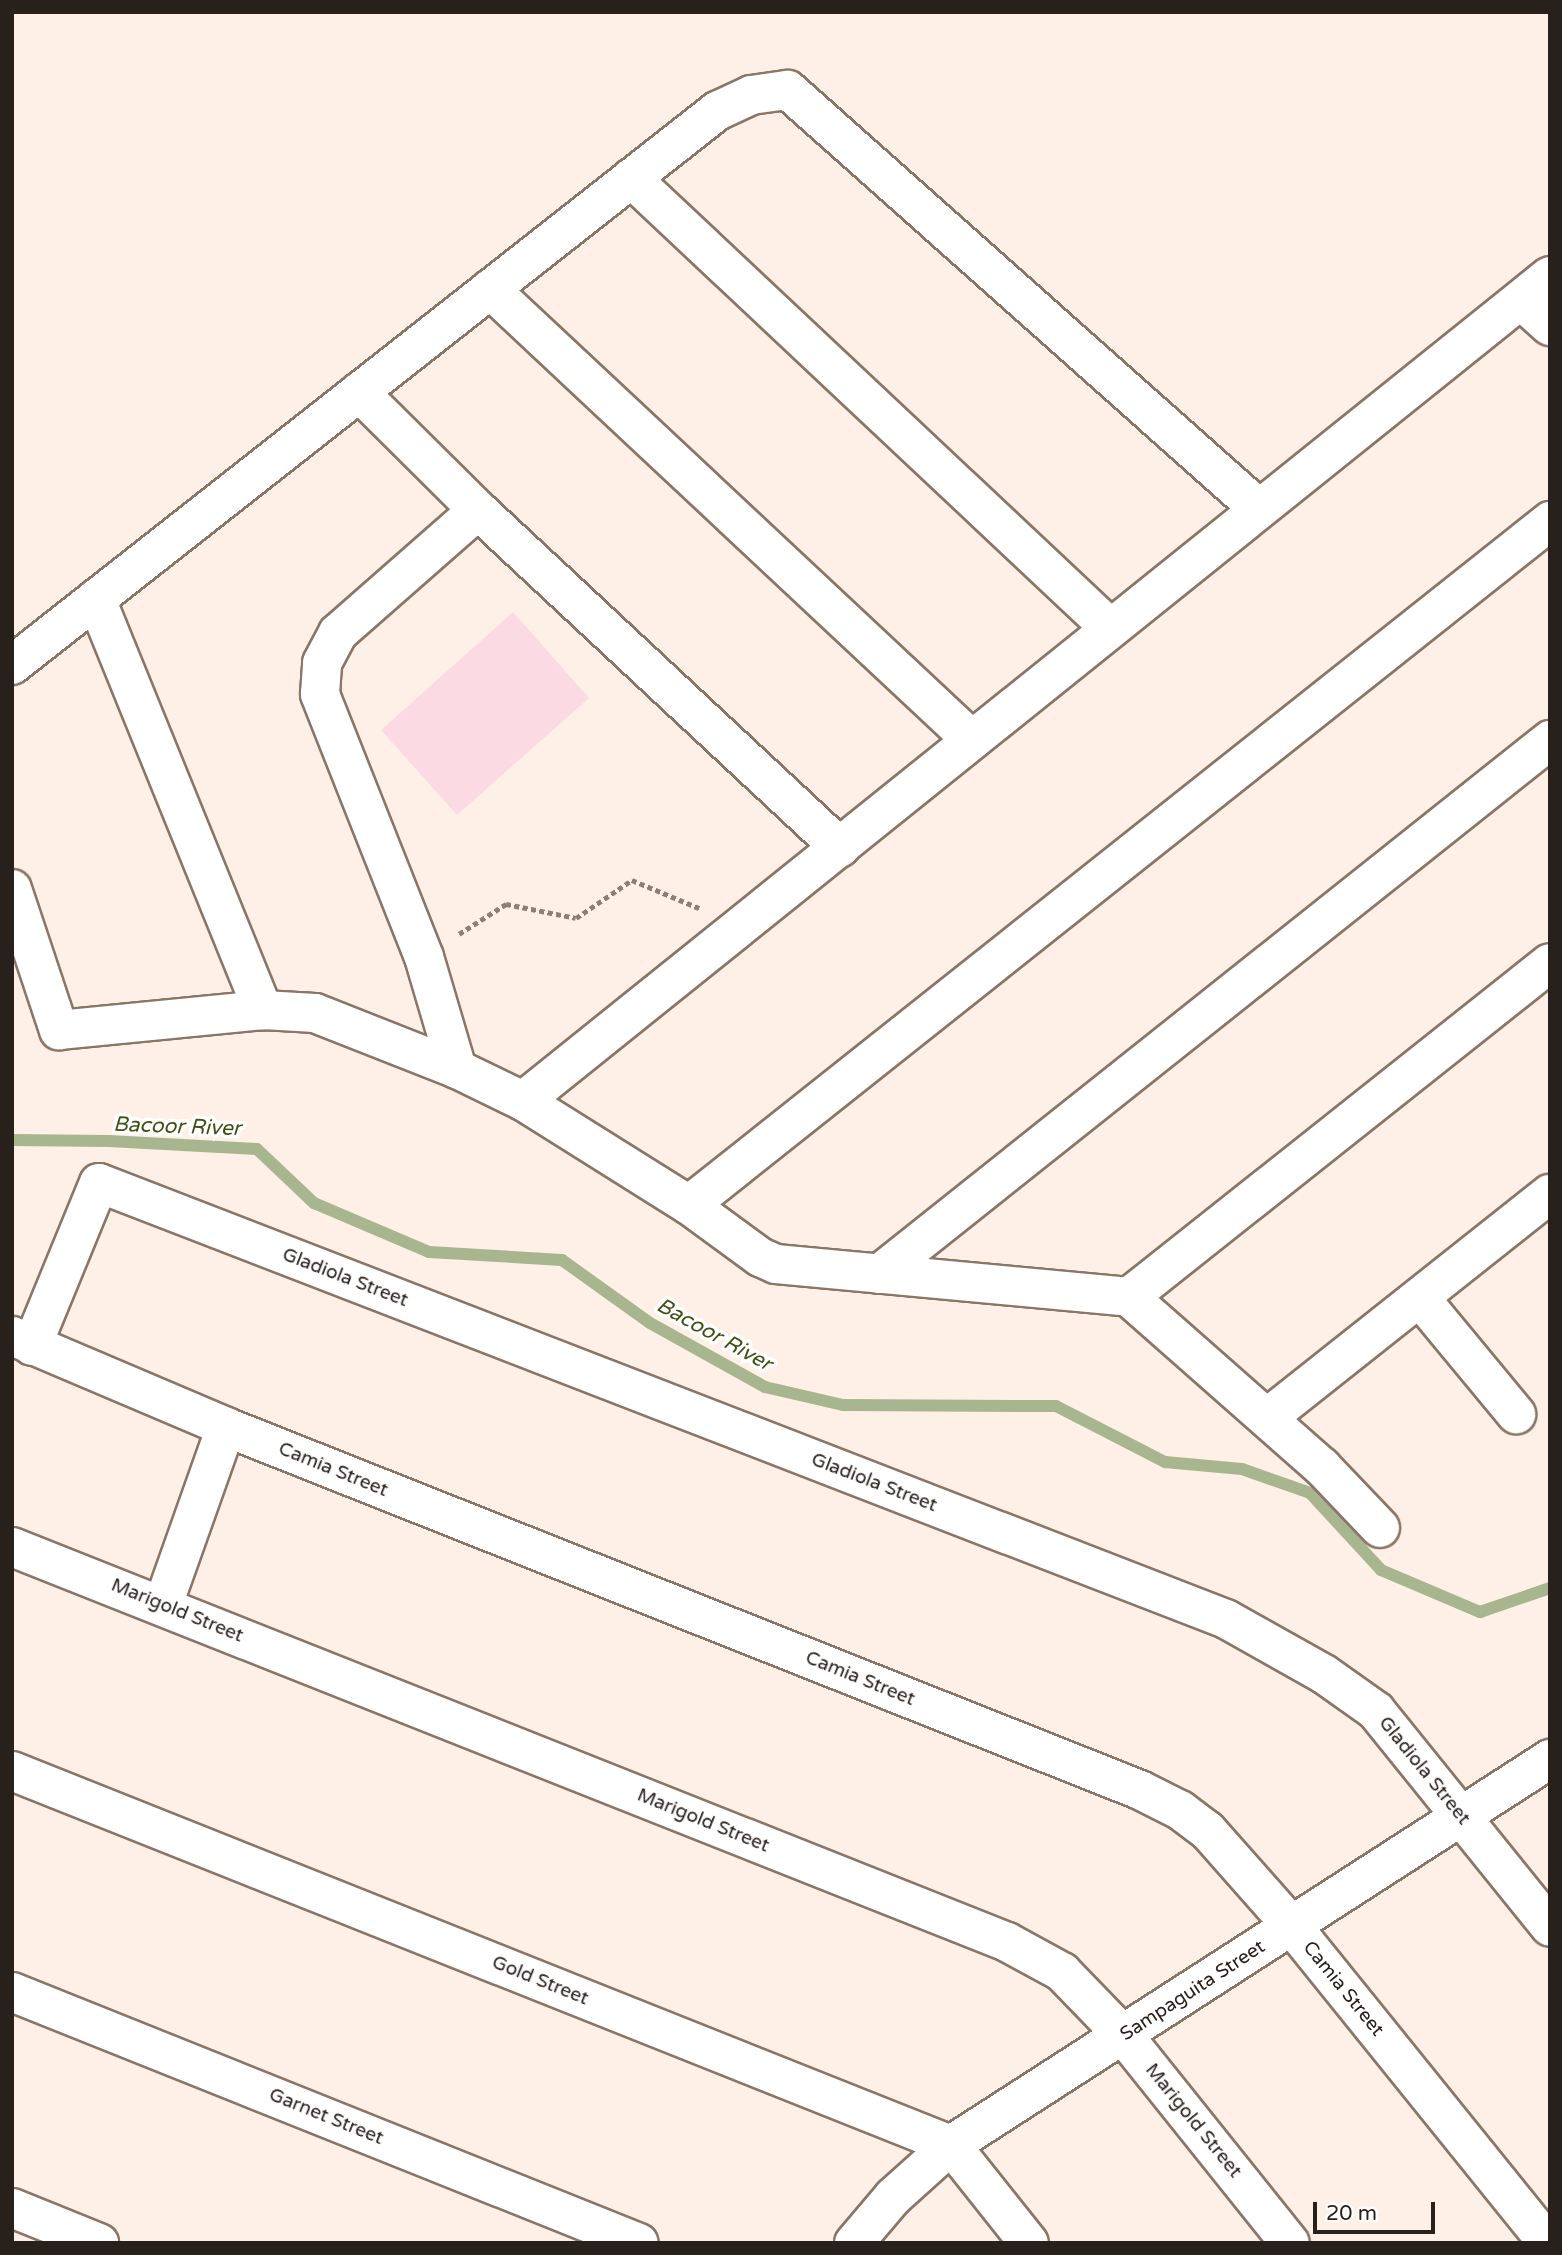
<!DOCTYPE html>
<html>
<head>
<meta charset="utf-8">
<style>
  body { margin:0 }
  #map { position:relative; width:1562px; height:2255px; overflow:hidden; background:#fef0e6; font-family:"Varela Round",sans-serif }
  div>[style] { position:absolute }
  .green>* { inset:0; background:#fcdae4 }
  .stream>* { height:12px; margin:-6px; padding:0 6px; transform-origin:6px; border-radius:6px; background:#a8b690 }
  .path>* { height:4.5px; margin-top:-2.25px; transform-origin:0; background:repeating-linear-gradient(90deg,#8a8078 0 5px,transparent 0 8.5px) }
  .roads { filter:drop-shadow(2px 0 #8a7666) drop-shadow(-2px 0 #8a7666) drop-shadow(0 2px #8a7666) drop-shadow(0 -2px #8a7666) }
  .minor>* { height:38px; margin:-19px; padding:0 19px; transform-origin:19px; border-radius:19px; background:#fff }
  span { translate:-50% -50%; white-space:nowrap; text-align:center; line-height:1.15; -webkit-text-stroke:7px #fff; paint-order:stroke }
  .street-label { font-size:19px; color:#28201a }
  .water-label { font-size:21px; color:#3f5015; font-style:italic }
  .frame { position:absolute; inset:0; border:14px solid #28201a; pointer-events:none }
  .scale { position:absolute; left:1313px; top:2202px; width:122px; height:32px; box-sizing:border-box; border:4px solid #28201a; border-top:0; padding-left:9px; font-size:21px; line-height:24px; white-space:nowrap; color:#28201a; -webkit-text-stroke:5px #fff; paint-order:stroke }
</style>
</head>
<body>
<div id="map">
  <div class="green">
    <i style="clip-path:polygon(513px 612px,589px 698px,457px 815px,381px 730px)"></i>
  </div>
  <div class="stream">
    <i style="left:12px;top:1140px;width:97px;rotate:0.6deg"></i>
    <i style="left:109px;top:1141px;width:148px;rotate:3.1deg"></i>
    <i style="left:257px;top:1149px;width:79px;rotate:43.5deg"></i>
    <i style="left:314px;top:1203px;width:125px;rotate:23.1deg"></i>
    <i style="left:429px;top:1252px;width:133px;rotate:3.4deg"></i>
    <i style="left:562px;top:1260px;width:108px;rotate:35.6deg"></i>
    <i style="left:650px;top:1323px;width:132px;rotate:29.1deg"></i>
    <i style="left:765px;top:1387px;width:80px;rotate:13deg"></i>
    <i style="left:843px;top:1405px;width:213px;rotate:0.3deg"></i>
    <i style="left:1056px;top:1406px;width:123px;rotate:27.2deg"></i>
    <i style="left:1165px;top:1462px;width:77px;rotate:5.2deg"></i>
    <i style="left:1242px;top:1469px;width:72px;rotate:19.4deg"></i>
    <i style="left:1310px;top:1493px;width:105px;rotate:47.3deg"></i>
    <i style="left:1381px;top:1570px;width:108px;rotate:23deg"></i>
    <i style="left:1480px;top:1612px;width:74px;rotate:-18.9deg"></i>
  </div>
  <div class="path">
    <i style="left:459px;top:934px;width:56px;rotate:-32.6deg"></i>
    <i style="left:506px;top:904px;width:71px;rotate:11.3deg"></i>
    <i style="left:576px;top:918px;width:68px;rotate:-34.2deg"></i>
    <i style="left:632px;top:880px;width:73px;rotate:22.7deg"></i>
  </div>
  <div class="roads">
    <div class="minor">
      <i style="left:631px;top:178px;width:657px;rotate:43.21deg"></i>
      <i style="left:490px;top:289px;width:660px;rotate:43.1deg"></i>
      <i style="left:1521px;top:300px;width:39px;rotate:42deg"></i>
      <i style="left:359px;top:392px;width:168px;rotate:44.8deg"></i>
      <i style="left:478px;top:510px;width:495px;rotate:43deg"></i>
      <i style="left:96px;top:599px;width:444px;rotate:67.9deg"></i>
      <i style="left:12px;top:665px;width:897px;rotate:-38.16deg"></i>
      <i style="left:717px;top:111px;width:38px;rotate:-25deg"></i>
      <i style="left:751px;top:95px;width:37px;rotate:-8deg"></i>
      <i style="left:788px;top:90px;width:629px;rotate:41.65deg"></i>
      <i style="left:12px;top:889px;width:149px;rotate:71.6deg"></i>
      <i style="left:59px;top:1030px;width:205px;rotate:-5.6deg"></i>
      <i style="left:263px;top:1010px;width:52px;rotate:3.3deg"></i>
      <i style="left:315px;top:1013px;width:153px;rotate:21.5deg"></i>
      <i style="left:457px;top:1069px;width:73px;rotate:25.9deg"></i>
      <i style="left:523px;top:1101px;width:196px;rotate:32.1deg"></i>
      <i style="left:689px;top:1205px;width:88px;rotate:36.2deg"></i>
      <i style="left:760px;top:1257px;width:17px;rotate:24deg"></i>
      <i style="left:776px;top:1264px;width:355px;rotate:5.3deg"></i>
      <i style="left:1129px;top:1297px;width:257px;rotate:41.4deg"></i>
      <i style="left:1322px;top:1467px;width:84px;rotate:46.4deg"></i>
      <i style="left:457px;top:1069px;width:117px;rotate:-106.4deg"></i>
      <i style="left:424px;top:957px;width:283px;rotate:-111.6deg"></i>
      <i style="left:320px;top:694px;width:31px;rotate:-86deg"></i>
      <i style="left:322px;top:663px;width:34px;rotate:-62deg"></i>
      <i style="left:338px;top:633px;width:186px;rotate:-41.3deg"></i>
      <i style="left:523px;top:1101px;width:1317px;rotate:-38.78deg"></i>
      <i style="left:689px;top:1205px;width:1100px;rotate:-38.46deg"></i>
      <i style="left:879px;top:1274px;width:858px;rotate:-38.51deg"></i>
      <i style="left:1129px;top:1297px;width:537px;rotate:-38.43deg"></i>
      <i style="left:1420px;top:1298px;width:151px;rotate:50.4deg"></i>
      <i style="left:12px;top:1336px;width:233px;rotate:23deg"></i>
      <i style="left:226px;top:1427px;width:983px;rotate:21.66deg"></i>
      <i style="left:1140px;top:1790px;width:45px;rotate:26.6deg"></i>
      <i style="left:1180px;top:1810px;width:34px;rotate:37deg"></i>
      <i style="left:1207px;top:1830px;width:128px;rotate:48.5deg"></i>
      <i style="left:1292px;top:1926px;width:407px;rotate:51.1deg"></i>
      <i style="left:32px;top:1346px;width:176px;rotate:-67.7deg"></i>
      <i style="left:99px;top:1183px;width:1208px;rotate:21.15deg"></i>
      <i style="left:1226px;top:1619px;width:112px;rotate:29.3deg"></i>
      <i style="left:1324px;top:1674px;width:64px;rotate:35.4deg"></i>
      <i style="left:1376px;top:1711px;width:277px;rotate:51.1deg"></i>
      <i style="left:1267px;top:1418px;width:361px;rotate:-38.4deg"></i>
      <i style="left:12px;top:1547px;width:1071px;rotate:21.65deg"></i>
      <i style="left:1007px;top:1942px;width:63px;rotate:28.6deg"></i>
      <i style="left:1062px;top:1972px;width:89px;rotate:45.9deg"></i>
      <i style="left:1124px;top:2036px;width:265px;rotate:51.3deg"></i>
      <i style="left:163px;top:1605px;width:189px;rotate:-70.5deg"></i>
      <i style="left:12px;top:1771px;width:1011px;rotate:21.72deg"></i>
      <i style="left:951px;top:2145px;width:125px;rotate:51.5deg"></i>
      <i style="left:12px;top:1992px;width:675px;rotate:21.82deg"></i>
      <i style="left:12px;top:2208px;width:94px;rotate:21.9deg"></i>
      <i style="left:854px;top:2243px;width:60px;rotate:-49.7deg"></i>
      <i style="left:893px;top:2197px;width:78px;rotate:-41.9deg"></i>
      <i style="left:951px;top:2145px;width:713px;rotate:-32.8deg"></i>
    </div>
  </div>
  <div class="street-label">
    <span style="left:345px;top:1278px;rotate:21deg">Gladiola Street</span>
    <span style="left:333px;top:1470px;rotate:22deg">Camia Street</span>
    <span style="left:874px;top:1483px;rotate:21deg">Gladiola Street</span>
    <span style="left:177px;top:1611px;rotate:22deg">Marigold Street</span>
    <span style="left:860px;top:1679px;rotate:22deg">Camia Street</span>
    <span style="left:1424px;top:1771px;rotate:51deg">Gladiola Street</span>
    <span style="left:703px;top:1821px;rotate:22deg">Marigold Street</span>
    <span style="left:540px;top:1981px;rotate:22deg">Gold Street</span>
    <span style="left:1343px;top:1989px;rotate:51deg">Camia Street</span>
    <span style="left:1193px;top:1991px;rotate:-33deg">Sampaguita Street</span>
    <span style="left:326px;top:2117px;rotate:22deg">Garnet Street</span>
    <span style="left:1193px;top:2121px;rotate:51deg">Marigold Street</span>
  </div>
  <div class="water-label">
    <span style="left:177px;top:1127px;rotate:2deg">Bacoor River</span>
    <span style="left:714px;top:1335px;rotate:29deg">Bacoor River</span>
  </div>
  <div class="frame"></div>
  <div class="scale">20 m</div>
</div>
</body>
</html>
